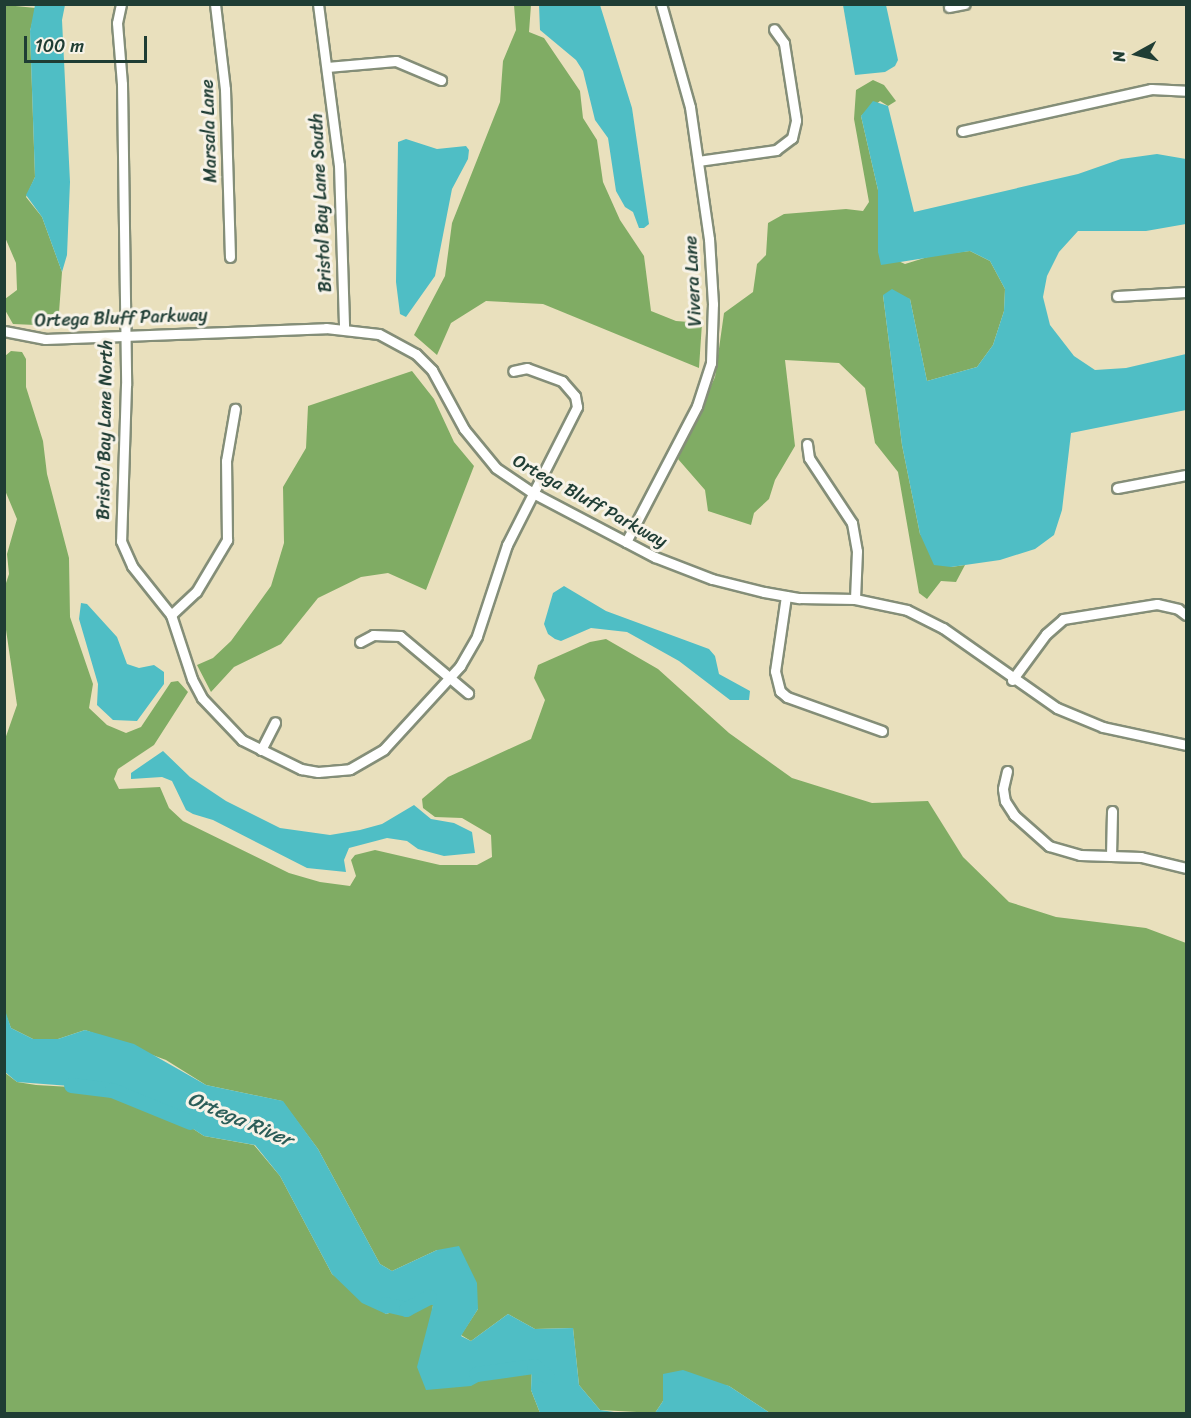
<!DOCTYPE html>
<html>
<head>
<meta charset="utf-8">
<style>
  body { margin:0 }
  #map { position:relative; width:1191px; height:1418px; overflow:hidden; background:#e9e0bd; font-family:Sriracha,sans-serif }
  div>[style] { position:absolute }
  .forest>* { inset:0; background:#80ac64 }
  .water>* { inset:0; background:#4fbec5 }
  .river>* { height:15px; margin:-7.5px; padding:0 7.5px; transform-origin:7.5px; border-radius:7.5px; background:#4fbec5 }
  .roads { filter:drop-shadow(2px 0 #848e78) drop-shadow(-2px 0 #848e78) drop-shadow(0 2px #848e78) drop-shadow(0 -2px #848e78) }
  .street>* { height:9px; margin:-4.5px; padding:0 4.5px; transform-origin:4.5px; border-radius:4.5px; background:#fff }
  span { translate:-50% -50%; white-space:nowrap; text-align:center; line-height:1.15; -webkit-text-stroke:6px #f7f3e8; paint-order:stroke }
  .street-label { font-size:18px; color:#1f3d34 }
  .water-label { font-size:20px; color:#2b5d58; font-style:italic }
  .frame { position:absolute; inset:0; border:6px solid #1f3d34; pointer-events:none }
  .north { position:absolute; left:1107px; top:24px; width:60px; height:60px; -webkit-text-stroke:4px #f7f3e8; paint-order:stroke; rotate:262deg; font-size:16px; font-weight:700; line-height:24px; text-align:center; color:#1f3d34 }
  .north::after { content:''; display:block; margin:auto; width:21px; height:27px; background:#1f3d34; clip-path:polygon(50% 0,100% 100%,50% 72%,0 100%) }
  .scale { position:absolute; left:24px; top:36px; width:123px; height:27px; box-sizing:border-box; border:3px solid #1f3d34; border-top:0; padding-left:8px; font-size:18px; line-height:21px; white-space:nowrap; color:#1f3d34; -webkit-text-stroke:4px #f7f3e8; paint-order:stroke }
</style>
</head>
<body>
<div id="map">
  <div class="forest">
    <i style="clip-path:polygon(5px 5px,36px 8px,30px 31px,35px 177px,26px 197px,42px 217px,62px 272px,58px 326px,13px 324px,5px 310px,5px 299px,17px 290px,16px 263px,4px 235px)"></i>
    <i style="clip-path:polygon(514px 5px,531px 5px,529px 32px,544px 38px,580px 91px,583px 118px,597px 140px,603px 182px,620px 220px,644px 256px,651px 311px,676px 321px,702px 323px,699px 368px,543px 304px,486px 301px,451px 323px,437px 355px,414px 335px,445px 276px,452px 223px,500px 102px,503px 61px,516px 30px)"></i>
    <i style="clip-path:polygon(873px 80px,884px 85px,896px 101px,888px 106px,880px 101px,861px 116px,878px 190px,878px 252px,905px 264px,934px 255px,970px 251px,990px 261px,1005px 289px,1004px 311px,993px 345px,977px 367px,927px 381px,910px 299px,883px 295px,902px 445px,920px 534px,951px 567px,965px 565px,956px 582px,941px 581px,927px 599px,919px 593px,898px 472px,875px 443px,865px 388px,839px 363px,785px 360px,795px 446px,775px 480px,769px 499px,754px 513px,751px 525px,708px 511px,705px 490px,678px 459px,715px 377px,724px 313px,753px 292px,757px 264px,766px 255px,768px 223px,784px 214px,846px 209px,863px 211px,869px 202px,854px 119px,856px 90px)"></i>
    <i style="clip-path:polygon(11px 351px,22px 352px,26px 359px,26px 387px,43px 441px,47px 474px,69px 558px,70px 617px,93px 684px,89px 708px,107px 725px,126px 733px,141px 727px,171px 682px,178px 681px,188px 692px,154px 745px,118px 769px,114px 779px,119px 789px,160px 787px,169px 808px,183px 821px,289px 873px,320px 882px,350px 886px,356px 876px,351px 860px,355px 855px,375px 850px,440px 865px,477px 865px,492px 857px,491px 835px,462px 818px,435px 817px,423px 808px,422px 799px,448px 777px,531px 739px,545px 700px,534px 678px,538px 665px,590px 642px,606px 639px,658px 669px,729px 733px,792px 778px,872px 803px,928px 801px,963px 857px,1009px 902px,1056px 917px,1146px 928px,1186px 943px,1186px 1413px,770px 1413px,729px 1386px,663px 1375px,663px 1401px,655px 1413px,600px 1410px,579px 1385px,573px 1328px,535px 1329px,508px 1314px,471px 1341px,461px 1335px,478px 1309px,437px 1250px,392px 1271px,380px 1264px,318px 1149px,282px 1101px,206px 1085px,166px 1060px,85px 1030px,58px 1039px,33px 1039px,11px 1028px,4px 1010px,4px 742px,17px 705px,5px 623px,4px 589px,9px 574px,7px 554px,17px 519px,4px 488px,5px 356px)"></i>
    <i style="clip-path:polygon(412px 371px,434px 399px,454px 442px,474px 466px,426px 590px,388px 573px,361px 577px,318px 598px,281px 644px,234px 667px,211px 692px,197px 665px,213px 658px,231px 641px,271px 586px,284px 543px,283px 487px,306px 448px,308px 406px)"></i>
    <i style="clip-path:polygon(4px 1072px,17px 1082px,36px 1085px,123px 1090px,149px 1100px,204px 1136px,254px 1145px,280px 1176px,332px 1274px,386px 1314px,415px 1305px,433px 1305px,428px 1335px,499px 1371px,515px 1362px,532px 1365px,531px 1390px,540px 1413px,5px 1413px)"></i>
  </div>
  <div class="water">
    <i style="clip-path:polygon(35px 5px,65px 5px,62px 20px,70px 182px,67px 255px,62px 272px,42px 217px,26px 195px,35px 177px,30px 31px)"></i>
    <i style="clip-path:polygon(539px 5px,600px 5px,632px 108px,649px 224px,644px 228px,639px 228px,633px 212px,625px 207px,616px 191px,608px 138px,595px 120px,583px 71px,576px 60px,540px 30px)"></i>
    <i style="clip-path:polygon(843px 5px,886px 5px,898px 60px,895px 66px,885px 72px,855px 75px)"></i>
    <i style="clip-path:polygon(873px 101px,888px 106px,914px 212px,1078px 174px,1121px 159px,1157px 154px,1186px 159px,1186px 224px,1146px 231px,1078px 231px,1059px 252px,1047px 276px,1043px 297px,1050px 325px,1074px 356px,1095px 370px,1126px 368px,1186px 354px,1186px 410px,1071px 433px,1062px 510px,1054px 535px,1035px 549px,1000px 560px,951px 567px,934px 565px,920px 534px,902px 445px,883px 295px,892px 289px,910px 299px,927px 381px,977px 367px,993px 345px,1004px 311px,1005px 289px,990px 261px,970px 251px,881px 265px,878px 252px,878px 190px,861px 116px)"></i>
    <i style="clip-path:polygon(406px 139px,437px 149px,466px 146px,469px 150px,468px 159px,452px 189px,435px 276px,406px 317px,400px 314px,396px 282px,398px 142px)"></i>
    <i style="clip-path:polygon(564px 586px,606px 611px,709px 649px,715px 656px,719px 674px,750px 691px,749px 700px,730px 700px,679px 661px,627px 632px,591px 628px,561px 641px,555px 639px,548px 634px,544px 624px,553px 593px)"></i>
    <i style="clip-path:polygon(81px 603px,87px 604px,117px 637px,127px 664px,139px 668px,154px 665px,164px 672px,164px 684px,137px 721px,113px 720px,97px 705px,98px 684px,79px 619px)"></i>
    <i style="clip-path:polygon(163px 751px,190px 777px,226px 801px,280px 828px,330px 835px,360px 830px,382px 824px,414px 805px,431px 819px,454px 823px,472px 832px,475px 853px,444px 856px,418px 849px,407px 841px,387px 838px,349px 848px,344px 860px,346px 872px,307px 868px,213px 820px,193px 814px,186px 810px,172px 781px,162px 777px,131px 779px,131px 773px)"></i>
    <i style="clip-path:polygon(5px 1010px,11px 1028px,33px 1039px,58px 1039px,85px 1030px,134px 1044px,206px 1085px,283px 1101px,318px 1149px,380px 1264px,392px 1271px,437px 1250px,459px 1246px,477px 1283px,478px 1309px,461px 1336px,471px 1341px,508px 1314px,535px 1329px,573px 1328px,579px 1385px,600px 1410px,621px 1413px,540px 1413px,531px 1390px,532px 1365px,515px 1362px,471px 1386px,426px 1390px,417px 1367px,433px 1305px,415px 1305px,386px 1314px,362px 1303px,332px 1274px,280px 1176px,255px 1145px,204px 1136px,149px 1100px,123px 1090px,17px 1082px,5px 1072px)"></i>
    <i style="clip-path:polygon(683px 1370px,729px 1386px,770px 1413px,655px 1413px,663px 1401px,663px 1374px)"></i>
  </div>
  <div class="river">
    <i style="left:71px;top:1085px;width:41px;rotate:7deg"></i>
    <i style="left:112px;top:1090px;width:84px;rotate:22.3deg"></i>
    <i style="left:385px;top:1304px;width:22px;rotate:13deg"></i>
    <i style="left:406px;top:1309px;width:26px;rotate:-28deg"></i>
    <i style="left:476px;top:1374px;width:59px;rotate:-7.9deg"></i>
    <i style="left:534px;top:1366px;width:16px;rotate:38deg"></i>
  </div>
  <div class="roads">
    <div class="street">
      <i style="left:121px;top:4px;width:19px;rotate:102deg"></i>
      <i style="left:117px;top:23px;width:61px;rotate:85.3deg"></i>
      <i style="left:122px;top:84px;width:301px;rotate:89.2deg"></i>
      <i style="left:126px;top:385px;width:156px;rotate:91.8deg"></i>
      <i style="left:121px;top:541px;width:27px;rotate:66deg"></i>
      <i style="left:132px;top:566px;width:63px;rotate:51.5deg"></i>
      <i style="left:171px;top:615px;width:67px;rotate:71.8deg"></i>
      <i style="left:192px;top:679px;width:21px;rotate:62deg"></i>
      <i style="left:202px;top:698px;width:58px;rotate:46.4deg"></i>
      <i style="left:242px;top:740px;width:66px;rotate:26.2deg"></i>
      <i style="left:301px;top:769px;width:17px;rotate:10deg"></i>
      <i style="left:318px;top:772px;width:32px;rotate:-5deg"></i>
      <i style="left:350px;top:769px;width:39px;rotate:-30deg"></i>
      <i style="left:384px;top:749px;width:113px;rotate:-47.5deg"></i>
      <i style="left:460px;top:666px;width:34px;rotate:-60deg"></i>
      <i style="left:477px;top:636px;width:96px;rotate:-71.8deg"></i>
      <i style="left:507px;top:545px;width:155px;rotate:-63.1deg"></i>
      <i style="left:577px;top:407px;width:11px;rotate:-100deg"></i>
      <i style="left:575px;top:396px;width:20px;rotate:-131deg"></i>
      <i style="left:562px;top:381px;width:37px;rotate:-160deg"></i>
      <i style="left:527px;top:368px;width:14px;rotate:168deg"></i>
      <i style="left:215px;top:4px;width:86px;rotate:83.3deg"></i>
      <i style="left:225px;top:89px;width:168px;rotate:88.3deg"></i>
      <i style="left:318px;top:4px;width:162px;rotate:82.6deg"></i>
      <i style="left:339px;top:165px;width:163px;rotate:88.2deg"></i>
      <i style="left:949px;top:7px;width:16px;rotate:-11deg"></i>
      <i style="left:327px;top:67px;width:69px;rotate:-5deg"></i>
      <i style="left:396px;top:61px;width:49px;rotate:22.9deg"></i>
      <i style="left:962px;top:131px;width:194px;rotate:-12.5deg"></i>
      <i style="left:1151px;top:89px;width:35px;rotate:3deg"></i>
      <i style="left:698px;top:161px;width:79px;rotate:-8deg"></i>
      <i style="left:776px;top:150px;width:20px;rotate:-37deg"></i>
      <i style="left:792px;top:138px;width:18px;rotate:-77deg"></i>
      <i style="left:796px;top:120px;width:78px;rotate:-98.9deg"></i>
      <i style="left:784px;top:43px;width:17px;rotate:-126deg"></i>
      <i style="left:1117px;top:296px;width:69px;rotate:-3.3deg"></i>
      <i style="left:4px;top:331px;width:42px;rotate:11deg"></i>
      <i style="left:45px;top:339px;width:281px;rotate:-2.2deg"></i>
      <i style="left:326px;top:328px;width:53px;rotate:6.5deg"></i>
      <i style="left:379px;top:334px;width:42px;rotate:28.4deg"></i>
      <i style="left:416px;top:354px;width:23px;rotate:45deg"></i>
      <i style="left:432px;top:370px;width:67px;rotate:61.5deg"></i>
      <i style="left:464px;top:429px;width:50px;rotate:50.6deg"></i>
      <i style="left:496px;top:468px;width:45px;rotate:34deg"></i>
      <i style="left:533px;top:493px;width:138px;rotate:27.7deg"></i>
      <i style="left:655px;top:557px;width:61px;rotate:21.1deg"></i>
      <i style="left:712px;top:579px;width:54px;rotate:14deg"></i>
      <i style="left:764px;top:592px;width:36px;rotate:10deg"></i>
      <i style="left:799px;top:598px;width:56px;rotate:1deg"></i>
      <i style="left:855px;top:599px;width:53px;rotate:11.9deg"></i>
      <i style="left:907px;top:610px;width:40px;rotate:26.6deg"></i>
      <i style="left:943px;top:628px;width:139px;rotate:35.1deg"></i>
      <i style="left:1057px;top:708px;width:50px;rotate:22.4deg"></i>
      <i style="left:1103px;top:727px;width:85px;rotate:12.2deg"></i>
      <i style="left:807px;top:444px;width:14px;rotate:82deg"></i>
      <i style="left:809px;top:458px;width:78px;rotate:56.5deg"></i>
      <i style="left:852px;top:523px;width:28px;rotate:80deg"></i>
      <i style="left:857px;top:551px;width:48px;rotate:92.4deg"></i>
      <i style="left:1117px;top:488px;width:70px;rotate:-10.7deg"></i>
      <i style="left:626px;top:542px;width:153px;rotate:-62.4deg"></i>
      <i style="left:697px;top:406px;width:45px;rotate:-72deg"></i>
      <i style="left:711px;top:363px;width:59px;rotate:-88.1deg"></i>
      <i style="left:713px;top:304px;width:65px;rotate:-93.5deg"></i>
      <i style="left:709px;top:239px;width:133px;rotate:-98.2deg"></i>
      <i style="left:690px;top:107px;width:107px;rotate:-105.7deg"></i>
      <i style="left:786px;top:596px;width:76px;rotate:98.3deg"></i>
      <i style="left:775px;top:671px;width:21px;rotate:76deg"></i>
      <i style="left:780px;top:691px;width:9px;rotate:41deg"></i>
      <i style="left:787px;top:697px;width:101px;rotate:19.7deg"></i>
      <i style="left:171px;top:615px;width:34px;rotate:-43deg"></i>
      <i style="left:196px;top:592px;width:61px;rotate:-59.2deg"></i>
      <i style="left:227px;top:540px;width:79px;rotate:-90.7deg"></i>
      <i style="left:226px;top:461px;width:53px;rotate:-80.2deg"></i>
      <i style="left:360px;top:642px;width:15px;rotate:-28deg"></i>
      <i style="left:373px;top:635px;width:27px;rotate:2deg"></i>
      <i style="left:400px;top:636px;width:89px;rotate:40deg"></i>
      <i style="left:1012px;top:680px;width:57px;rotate:-53.5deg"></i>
      <i style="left:1046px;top:634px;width:23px;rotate:-41deg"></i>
      <i style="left:1063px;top:619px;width:95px;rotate:-9.1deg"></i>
      <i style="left:1157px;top:604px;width:22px;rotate:13deg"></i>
      <i style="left:1178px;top:609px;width:10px;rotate:37deg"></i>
      <i style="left:261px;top:750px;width:31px;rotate:-63deg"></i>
      <i style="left:1007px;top:771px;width:18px;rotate:103deg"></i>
      <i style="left:1003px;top:789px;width:12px;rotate:81deg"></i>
      <i style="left:1005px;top:801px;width:17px;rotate:57deg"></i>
      <i style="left:1014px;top:815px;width:47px;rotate:41.5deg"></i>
      <i style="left:1049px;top:846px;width:32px;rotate:16deg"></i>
      <i style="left:1080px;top:855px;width:61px;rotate:1.9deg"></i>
      <i style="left:1141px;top:857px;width:46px;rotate:13.7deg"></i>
      <i style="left:1111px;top:856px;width:45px;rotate:-88.7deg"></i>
    </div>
  </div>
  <div class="street-label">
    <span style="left:209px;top:131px;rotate:-92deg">Marsala Lane</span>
    <span style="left:321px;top:203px;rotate:-93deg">Bristol Bay Lane South</span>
    <span style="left:693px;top:281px;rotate:-93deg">Vivera Lane</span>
    <span style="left:121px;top:318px;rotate:-2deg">Ortega Bluff Parkway</span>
    <span style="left:105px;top:430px;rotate:-89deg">Bristol Bay Lane North</span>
    <span style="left:590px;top:501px;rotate:29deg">Ortega Bluff Parkway</span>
  </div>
  <div class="water-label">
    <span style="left:240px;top:1119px;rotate:23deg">Ortega River</span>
  </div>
  <div class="frame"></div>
  <div class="north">N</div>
  <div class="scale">100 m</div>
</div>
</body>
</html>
